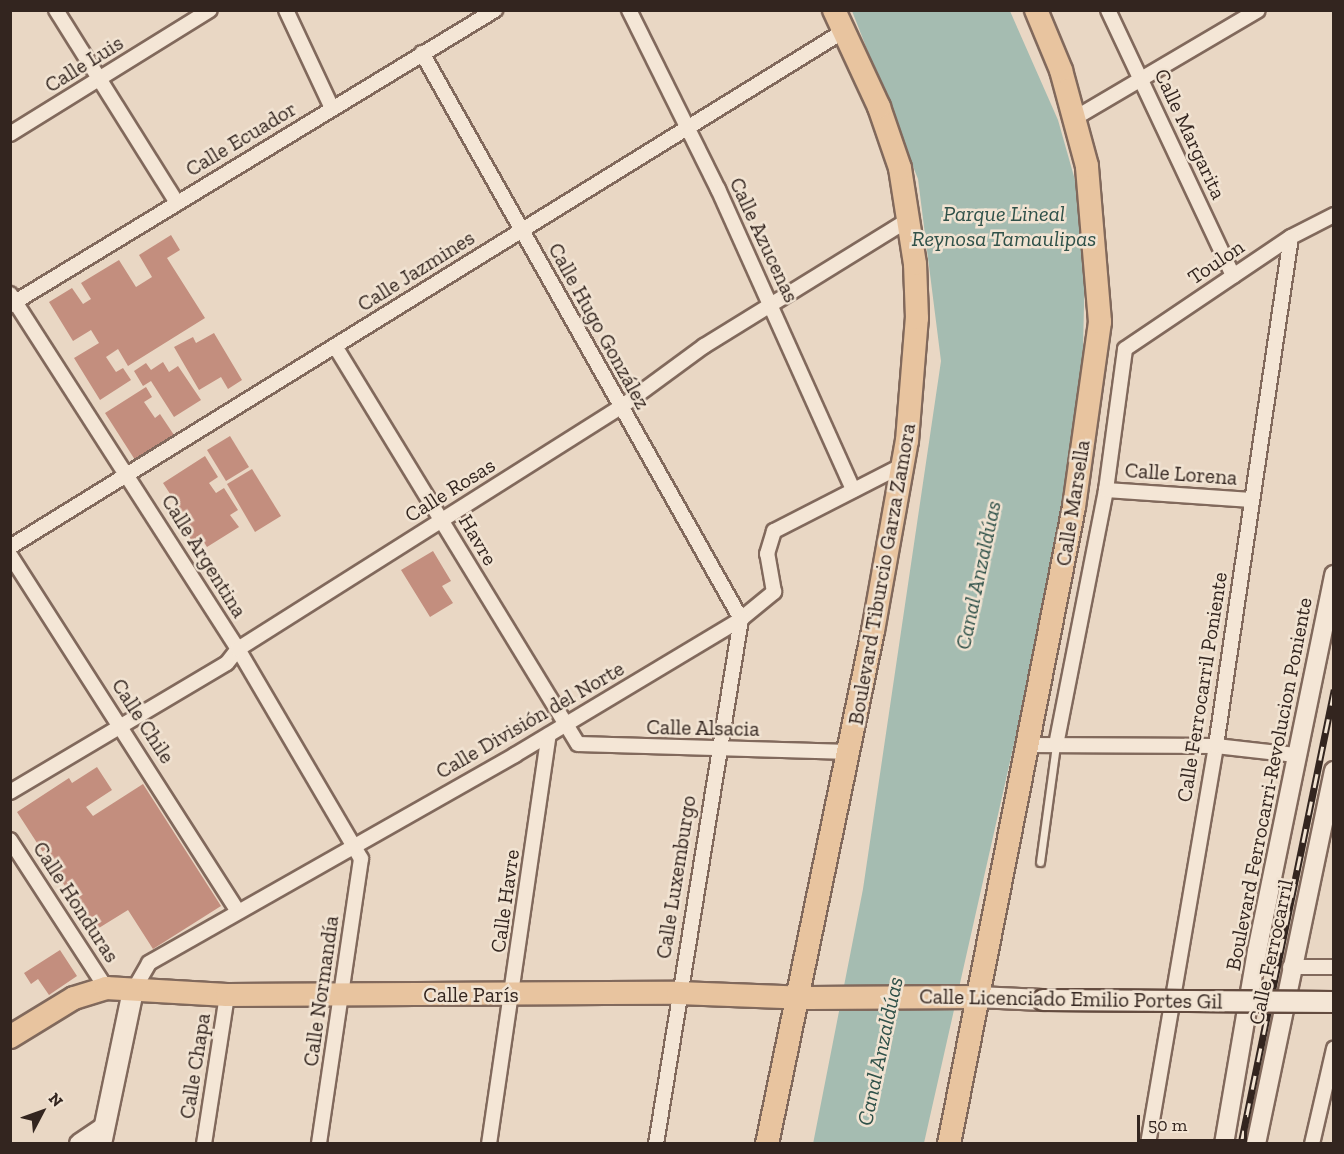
<!DOCTYPE html>
<html>
<head>
<meta charset="utf-8">
<style>
  body { margin:0 }
  #map { position:relative; width:1344px; height:1154px; overflow:hidden; background:#e9d7c4; font-family:"Zilla Slab",serif }
  div>[style] { position:absolute }
  .water>* { inset:0; background:#a5bcb1 }
  .building>* { inset:0; background:#c38e7e }
  .roads { filter:drop-shadow(2px 0 #81695c) drop-shadow(-2px 0 #81695c) drop-shadow(0 2px #81695c) drop-shadow(0 -2px #81695c) }
  .service>* { height:7px; margin:-3.5px; padding:0 3.5px; transform-origin:3.5px; border-radius:3.5px; background:#f4e6d6 }
  .minor>* { height:14px; margin:-7px; padding:0 7px; transform-origin:7px; border-radius:7px; background:#f4e6d6 }
  .tertiary>* { height:18px; margin:-9px; padding:0 9px; transform-origin:9px; border-radius:9px; background:#f4e6d6 }
  .secondary>* { height:20px; margin:-10px; padding:0 10px; transform-origin:10px; border-radius:10px; background:#f4e6d6 }
  .primary>* { height:22px; margin:-11px; padding:0 11px; transform-origin:11px; border-radius:11px; background:#e8c49f }
  .rail>* { height:7px; margin-top:-3.5px; transform-origin:0; background:repeating-linear-gradient(90deg,#f1e3d2 0 14px,#33251f 0 28px); box-sizing:border-box; border-block:2px solid #33251f }
  .bridges { filter:drop-shadow(2px 0 #634b3f) drop-shadow(-2px 0 #634b3f) drop-shadow(0 2px #634b3f) drop-shadow(0 -2px #634b3f) }
  .secondary-bridge>* { height:20px; margin:-10px; padding:0 10px; transform-origin:10px; border-radius:10px; background:#f4e6d6 }
  span { translate:-50% -50%; white-space:nowrap; text-align:center; line-height:1.15; -webkit-text-stroke:5px #f1e3d2; paint-order:stroke }
  .street-label { font-size:21px; color:#33251f }
  .water-label { font-size:22px; color:#2f5149; font-style:italic }
  .frame { position:absolute; inset:0; border:12px solid #33251f; pointer-events:none }
  .north { position:absolute; left:12px; top:1082px; width:60px; height:60px; -webkit-text-stroke:4px #f1e3d2; paint-order:stroke; rotate:49deg; font-size:16px; font-weight:700; line-height:24px; text-align:center; color:#33251f }
  .north::after { content:''; display:block; margin:auto; width:21px; height:27px; background:#33251f; clip-path:polygon(50% 0,100% 100%,50% 72%,0 100%) }
  .scale { position:absolute; left:1137px; top:1115px; width:110px; height:27px; box-sizing:border-box; border:3px solid #33251f; border-top:0; padding-left:8px; font-size:18px; line-height:21px; white-space:nowrap; color:#33251f; -webkit-text-stroke:4px #f1e3d2; paint-order:stroke }
</style>
</head>
<body>
<div id="map">
  <div class="water">
    <i style="clip-path:polygon(852px 11px,1010px 11px,1058px 120px,1086px 219px,1082px 392px,1066px 513px,924px 1143px,813px 1144px,863px 889px,941px 361px,918px 179px)"></i>
  </div>
  <div class="building">
    <i style="clip-path:polygon(171px 235px,180px 250px,167px 258px,205px 318px,128px 366px,118px 349px,106px 357px,116px 372px,123px 368px,131px 380px,100px 400px,74px 358px,99px 343px,91px 330px,73px 341px,49px 302px,72px 288px,83px 304px,91px 299px,81px 283px,119px 260px,136px 287px,152px 277px,139px 255px)"></i>
    <i style="clip-path:polygon(214px 333px,242px 380px,228px 389px,221px 377px,199px 390px,174px 347px,193px 337px,196px 343px)"></i>
    <i style="clip-path:polygon(163px 362px,169px 372px,178px 366px,201px 400px,174px 417px,151px 381px,143px 386px,134px 371px,146px 363px,151px 370px)"></i>
    <i style="clip-path:polygon(146px 387px,152px 397px,144px 402px,155px 418px,160px 414px,176px 438px,137px 463px,105px 413px)"></i>
    <i style="clip-path:polygon(230px 436px,249px 467px,226px 481px,207px 450px)"></i>
    <i style="clip-path:polygon(205px 456px,218px 477px,209px 483px,216px 493px,224px 488px,238px 510px,230px 515px,239px 527px,207px 547px,200px 536px,192px 541px,179px 521px,185px 517px,163px 483px)"></i>
    <i style="clip-path:polygon(252px 469px,281px 516px,255px 532px,227px 484px)"></i>
    <i style="clip-path:polygon(433px 551px,451px 581px,442px 586px,453px 603px,430px 617px,401px 570px)"></i>
    <i style="clip-path:polygon(97px 767px,112px 790px,86px 807px,93px 816px,143px 784px,221px 906px,153px 949px,128px 910px,94px 931px,17px 812px,69px 778px,72px 783px)"></i>
    <i style="clip-path:polygon(60px 950px,77px 976px,49px 995px,38px 979px,31px 984px,24px 973px)"></i>
  </div>
  <div class="roads">
    <div class="service">
      <i style="left:1040px;top:862px;width:118px;rotate:-82.2deg"></i>
    </div>
    <div class="minor">
      <i style="left:56px;top:10px;width:228px;rotate:57.9deg"></i>
      <i style="left:286px;top:10px;width:108px;rotate:64.9deg"></i>
      <i style="left:629px;top:10px;width:200px;rotate:63.6deg"></i>
      <i style="left:718px;top:189px;width:330px;rotate:65.8deg"></i>
      <i style="left:1108px;top:10px;width:294px;rotate:64.8deg"></i>
      <i style="left:422px;top:53px;width:650px;rotate:60.59deg"></i>
      <i style="left:1075px;top:118px;width:212px;rotate:-30.5deg"></i>
      <i style="left:10px;top:134px;width:235px;rotate:-31.8deg"></i>
      <i style="left:10px;top:294px;width:422px;rotate:57.3deg"></i>
      <i style="left:238px;top:649px;width:243px;rotate:59.6deg"></i>
      <i style="left:361px;top:859px;width:288px;rotate:98.4deg"></i>
      <i style="left:10px;top:305px;width:568px;rotate:-31.31deg"></i>
      <i style="left:335px;top:346px;width:466px;rotate:58.6deg"></i>
      <i style="left:578px;top:744px;width:272px;rotate:1.7deg"></i>
      <i style="left:1106px;top:490px;width:146px;rotate:3.9deg"></i>
      <i style="left:10px;top:547px;width:981px;rotate:-31.75deg"></i>
      <i style="left:10px;top:555px;width:423px;rotate:57.4deg"></i>
      <i style="left:1027px;top:745px;width:189px;rotate:0.3deg"></i>
      <i style="left:1216px;top:746px;width:80px;rotate:6.5deg"></i>
      <i style="left:1056px;top:745px;width:260px;rotate:-78.9deg"></i>
      <i style="left:1106px;top:490px;width:142px;rotate:-82.3deg"></i>
      <i style="left:1125px;top:349px;width:200px;rotate:-34deg"></i>
      <i style="left:1291px;top:237px;width:48px;rotate:-27.1deg"></i>
      <i style="left:10px;top:792px;width:252px;rotate:-30.7deg"></i>
      <i style="left:227px;top:663px;width:18px;rotate:-52deg"></i>
      <i style="left:238px;top:649px;width:453px;rotate:-32.3deg"></i>
      <i style="left:621px;top:407px;width:103px;rotate:-36.3deg"></i>
      <i style="left:704px;top:346px;width:242px;rotate:-31.7deg"></i>
      <i style="left:10px;top:840px;width:176px;rotate:57deg"></i>
      <i style="left:1290px;top:967px;width:44px"></i>
      <i style="left:133px;top:991px;width:32px;rotate:-60deg"></i>
      <i style="left:149px;top:963px;width:421px;rotate:-29.6deg"></i>
      <i style="left:515px;top:755px;width:264px;rotate:-31deg"></i>
      <i style="left:741px;top:619px;width:43px;rotate:-39.3deg"></i>
      <i style="left:774px;top:592px;width:39px;rotate:-100deg"></i>
      <i style="left:767px;top:554px;width:24px;rotate:-73deg"></i>
      <i style="left:774px;top:531px;width:145px;rotate:-27.1deg"></i>
      <i style="left:204px;top:1144px;width:151px;rotate:-81.2deg"></i>
      <i style="left:489px;top:1144px;width:413px;rotate:-81.7deg"></i>
      <i style="left:656px;top:1144px;width:532px;rotate:-80.8deg"></i>
      <i style="left:1148px;top:1144px;width:404px;rotate:-80.3deg"></i>
      <i style="left:1216px;top:746px;width:514px;rotate:-81.62deg"></i>
      <i style="left:1312px;top:1144px;width:98px;rotate:-77deg"></i>
    </div>
    <div class="tertiary">
      <i style="left:1224px;top:1144px;width:196px;rotate:-80.3deg"></i>
      <i style="left:1257px;top:951px;width:384px;rotate:-78.4deg"></i>
      <i style="left:1256px;top:1144px;width:381px;rotate:-78.2deg"></i>
    </div>
    <div class="secondary">
      <i style="left:977px;top:997px;width:66px;rotate:2.6deg"></i>
      <i style="left:80px;top:1144px;width:29px;rotate:-34deg"></i>
      <i style="left:101px;top:1144px;width:156px;rotate:-78.2deg"></i>
    </div>
    <div class="primary">
      <i style="left:10px;top:1037px;width:75px;rotate:-31.4deg"></i>
      <i style="left:74px;top:998px;width:34px;rotate:-17deg"></i>
      <i style="left:106px;top:988px;width:121px;rotate:3.3deg"></i>
      <i style="left:227px;top:995px;width:451px;rotate:-0.3deg"></i>
      <i style="left:678px;top:993px;width:131px;rotate:2.2deg"></i>
      <i style="left:809px;top:998px;width:168px;rotate:-0.3deg"></i>
      <i style="left:767px;top:1144px;width:524px;rotate:-78.33deg"></i>
      <i style="left:873px;top:631px;width:193px;rotate:-79.9deg"></i>
      <i style="left:907px;top:441px;width:123px;rotate:-85.4deg"></i>
      <i style="left:917px;top:318px;width:54px;rotate:-92.1deg"></i>
      <i style="left:915px;top:264px;width:97px;rotate:-98.9deg"></i>
      <i style="left:900px;top:168px;width:65px;rotate:-109deg"></i>
      <i style="left:879px;top:107px;width:107px;rotate:-114.9deg"></i>
      <i style="left:949px;top:1144px;width:649px;rotate:-78.9deg"></i>
      <i style="left:1074px;top:507px;width:187px;rotate:-82deg"></i>
      <i style="left:1100px;top:322px;width:157px;rotate:-94.8deg"></i>
      <i style="left:1087px;top:166px;width:99px;rotate:-105.2deg"></i>
      <i style="left:1061px;top:70px;width:65px;rotate:-112.6deg"></i>
    </div>
  </div>
  <div class="rail">
    <i style="left:1241px;top:1144px;width:464px;rotate:-78.4deg"></i>
  </div>
  <div class="bridges">
    <div class="secondary-bridge">
      <i style="left:1043px;top:1000px;width:291px;rotate:0.4deg"></i>
    </div>
  </div>
  <div class="street-label">
    <span style="left:84px;top:64px;rotate:-32deg">Calle Luis</span>
    <span style="left:1190px;top:134px;rotate:65deg">Calle Margarita</span>
    <span style="left:241px;top:139px;rotate:-31deg">Calle Ecuador</span>
    <span style="left:764px;top:240px;rotate:65deg">Calle Azucenas</span>
    <span style="left:1216px;top:262px;rotate:-34deg">Toulon</span>
    <span style="left:416px;top:271px;rotate:-32deg">Calle Jazmines</span>
    <span style="left:599px;top:326px;rotate:61deg">Calle Hugo González</span>
    <span style="left:1181px;top:474px;rotate:4deg">Calle Lorena</span>
    <span style="left:450px;top:490px;rotate:-32deg">Calle Rosas</span>
    <span style="left:1073px;top:503px;rotate:-81deg">Calle Marsella</span>
    <span style="left:478px;top:540px;rotate:59deg">Havre</span>
    <span style="left:204px;top:556px;rotate:58deg">Calle Argentina</span>
    <span style="left:882px;top:574px;rotate:-80deg">Boulevard Tiburcio Garza Zamora</span>
    <span style="left:1202px;top:687px;rotate:-81deg">Calle Ferrocarril Poniente</span>
    <span style="left:530px;top:720px;rotate:-30deg">Calle División del Norte</span>
    <span style="left:143px;top:721px;rotate:57deg">Calle Chile</span>
    <span style="left:703px;top:728px;rotate:1deg">Calle Alsacia</span>
    <span style="left:1269px;top:784px;rotate:-79deg">Boulevard Ferrocarri-Revolucion Poniente</span>
    <span style="left:676px;top:877px;rotate:-81deg">Calle Luxemburgo</span>
    <span style="left:505px;top:901px;rotate:-82deg">Calle Havre</span>
    <span style="left:76px;top:902px;rotate:57deg">Calle Honduras</span>
    <span style="left:1271px;top:952px;rotate:-78deg">Calle Ferrocarril</span>
    <span style="left:321px;top:991px;rotate:-82deg">Calle Normandía</span>
    <span style="left:471px;top:995px">Calle París</span>
    <span style="left:1071px;top:999px;rotate:1deg">Calle Licenciado Emilio Portes Gil</span>
    <span style="left:195px;top:1066px;rotate:-81deg">Calle Chapa</span>
  </div>
  <div class="water-label">
    <span style="left:1004px;top:226px">Parque Lineal<br>Reynosa Tamaulipas</span>
    <span style="left:978px;top:575px;rotate:-78deg">Canal Anzaldúas</span>
    <span style="left:880px;top:1051px;rotate:-78deg">Canal Anzaldúas</span>
  </div>
  <div class="frame"></div>
  <div class="north">N</div>
  <div class="scale">50 m</div>
</div>
</body>
</html>
